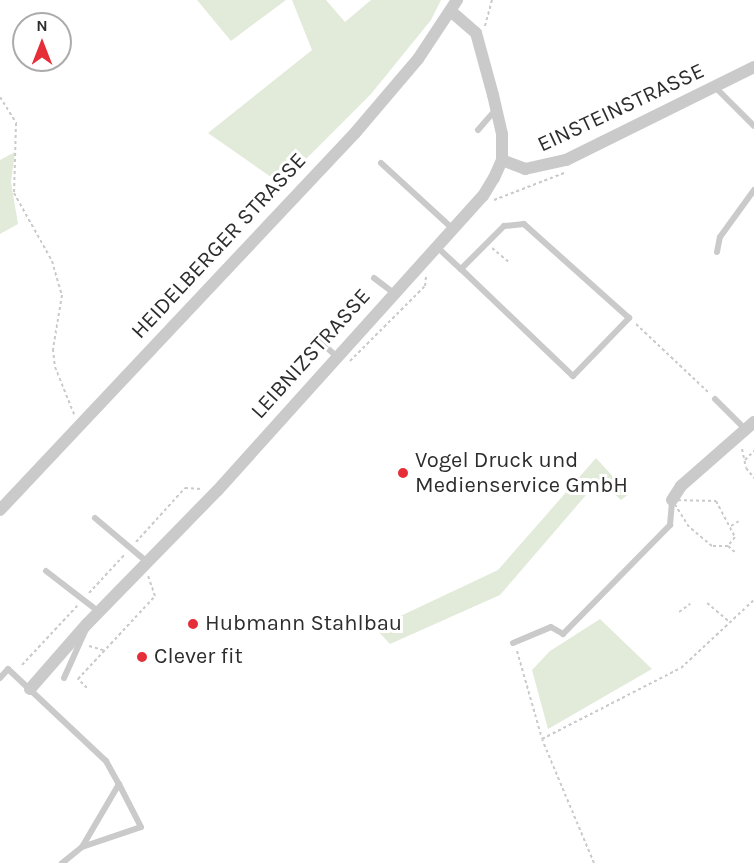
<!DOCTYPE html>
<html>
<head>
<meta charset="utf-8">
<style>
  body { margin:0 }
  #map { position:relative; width:754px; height:863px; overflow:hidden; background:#fff; font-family:Karla,sans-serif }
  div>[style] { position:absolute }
  .green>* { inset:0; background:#e2ebda }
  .path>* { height:2px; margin-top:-1px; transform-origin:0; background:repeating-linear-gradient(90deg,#cacaca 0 3px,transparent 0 6px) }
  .service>* { height:6px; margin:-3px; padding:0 3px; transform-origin:3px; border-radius:3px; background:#cacaca }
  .minor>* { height:12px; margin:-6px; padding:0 6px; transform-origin:6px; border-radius:6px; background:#cacaca }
  .dots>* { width:16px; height:16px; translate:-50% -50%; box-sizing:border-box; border:3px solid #fff; border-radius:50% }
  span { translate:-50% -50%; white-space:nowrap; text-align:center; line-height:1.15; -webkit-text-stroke:6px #fff; paint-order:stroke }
  .street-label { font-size:22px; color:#2d2d2d }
  .poi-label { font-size:22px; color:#2d2d2d }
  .left { translate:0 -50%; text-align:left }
  .north { position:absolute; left:12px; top:12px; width:60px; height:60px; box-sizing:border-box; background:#fff; border:2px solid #ababab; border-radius:50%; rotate:0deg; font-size:16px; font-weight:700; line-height:24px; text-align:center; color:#2d2d2d }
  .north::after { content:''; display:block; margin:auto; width:21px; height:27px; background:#e52e37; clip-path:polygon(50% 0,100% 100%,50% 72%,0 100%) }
</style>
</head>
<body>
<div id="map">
  <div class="green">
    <i style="clip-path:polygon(197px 0,286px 0,231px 41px)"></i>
    <i style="clip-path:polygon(292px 0,326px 0,345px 22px,371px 0,441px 0,431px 20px,371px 94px,281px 184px,208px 133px,312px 50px)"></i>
    <i style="clip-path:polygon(15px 152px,11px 182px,18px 224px,0 234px,0 160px)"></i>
    <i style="clip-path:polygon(596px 458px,629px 494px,621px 500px,599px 480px,500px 595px,390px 644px,375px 628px,498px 570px)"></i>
    <i style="clip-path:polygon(600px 619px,652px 669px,548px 729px,532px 670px,550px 651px)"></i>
  </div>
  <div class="path">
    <i style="left:485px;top:26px;width:27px;rotate:-75deg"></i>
    <i style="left:0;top:97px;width:31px;rotate:58deg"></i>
    <i style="left:16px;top:123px;width:70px;rotate:91.6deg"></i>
    <i style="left:14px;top:193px;width:78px;rotate:60.8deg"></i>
    <i style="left:52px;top:261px;width:35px;rotate:74deg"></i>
    <i style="left:62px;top:295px;width:55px;rotate:99.5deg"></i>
    <i style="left:53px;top:349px;width:18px;rotate:84deg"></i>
    <i style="left:55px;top:367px;width:51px;rotate:68deg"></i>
    <i style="left:494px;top:200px;width:75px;rotate:-21.1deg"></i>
    <i style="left:492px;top:248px;width:23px;rotate:40deg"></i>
    <i style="left:636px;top:324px;width:102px;rotate:43.4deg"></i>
    <i style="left:350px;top:361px;width:106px;rotate:-45deg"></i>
    <i style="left:425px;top:286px;width:10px;rotate:-84deg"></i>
    <i style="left:742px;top:449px;width:19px;rotate:78deg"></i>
    <i style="left:746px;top:468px;width:13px;rotate:51deg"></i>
    <i style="left:745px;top:460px;width:13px;rotate:-45deg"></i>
    <i style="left:672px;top:500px;width:44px;rotate:1.3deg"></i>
    <i style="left:716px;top:501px;width:41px;rotate:62.2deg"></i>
    <i style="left:735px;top:537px;width:11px;rotate:128deg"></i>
    <i style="left:728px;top:546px;width:16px;rotate:180deg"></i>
    <i style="left:712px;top:546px;width:30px;rotate:-140deg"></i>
    <i style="left:689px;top:527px;width:32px;rotate:-122deg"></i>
    <i style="left:731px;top:526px;width:9px;rotate:-32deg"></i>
    <i style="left:136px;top:542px;width:73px;rotate:-47.8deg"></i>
    <i style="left:185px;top:488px;width:17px;rotate:3deg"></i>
    <i style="left:728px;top:546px;width:9px;rotate:41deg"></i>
    <i style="left:89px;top:593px;width:54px;rotate:-47.2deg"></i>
    <i style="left:707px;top:603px;width:30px;rotate:40deg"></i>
    <i style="left:679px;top:612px;width:14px;rotate:-36deg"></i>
    <i style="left:89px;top:646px;width:15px;rotate:16deg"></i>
    <i style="left:517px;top:651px;width:91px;rotate:74.1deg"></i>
    <i style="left:22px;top:665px;width:81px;rotate:-47deg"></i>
    <i style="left:87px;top:688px;width:13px;rotate:-135deg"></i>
    <i style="left:78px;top:679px;width:113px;rotate:-47.1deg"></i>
    <i style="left:155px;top:596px;width:21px;rotate:-109deg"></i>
    <i style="left:594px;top:863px;width:134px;rotate:-112.8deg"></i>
    <i style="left:542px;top:739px;width:156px;rotate:-27.1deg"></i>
    <i style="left:681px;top:668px;width:100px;rotate:-43deg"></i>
  </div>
  <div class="service">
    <i style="left:715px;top:87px;width:55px;rotate:45deg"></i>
    <i style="left:478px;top:130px;width:28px;rotate:-49deg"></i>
    <i style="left:381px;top:163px;width:98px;rotate:42.5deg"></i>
    <i style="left:437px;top:247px;width:33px;rotate:43deg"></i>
    <i style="left:461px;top:269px;width:155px;rotate:43.7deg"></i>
    <i style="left:573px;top:376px;width:81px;rotate:-46deg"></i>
    <i style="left:629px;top:318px;width:141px;rotate:-138.2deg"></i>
    <i style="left:524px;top:224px;width:20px;rotate:174deg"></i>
    <i style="left:504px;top:226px;width:61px;rotate:135deg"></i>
    <i style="left:717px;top:252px;width:15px;rotate:-79deg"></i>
    <i style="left:720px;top:237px;width:58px;rotate:-54.1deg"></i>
    <i style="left:374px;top:278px;width:25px;rotate:37deg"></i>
    <i style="left:315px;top:337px;width:30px;rotate:42deg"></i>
    <i style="left:715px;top:399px;width:42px;rotate:45deg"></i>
    <i style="left:95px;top:518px;width:68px;rotate:40.2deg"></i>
    <i style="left:46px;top:571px;width:67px;rotate:37.7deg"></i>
    <i style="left:513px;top:643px;width:41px;rotate:-22.8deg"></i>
    <i style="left:551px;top:627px;width:14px;rotate:30deg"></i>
    <i style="left:563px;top:634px;width:153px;rotate:-45.5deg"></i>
    <i style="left:670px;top:525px;width:25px;rotate:-85deg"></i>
    <i style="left:0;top:678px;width:12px;rotate:-48deg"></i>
    <i style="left:8px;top:669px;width:134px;rotate:43.2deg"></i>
    <i style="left:106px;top:761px;width:26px;rotate:61deg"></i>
    <i style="left:119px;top:784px;width:73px;rotate:120.4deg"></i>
    <i style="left:82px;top:847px;width:26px;rotate:141deg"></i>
    <i style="left:64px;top:678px;width:54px;rotate:-65.8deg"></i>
    <i style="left:82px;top:847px;width:62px;rotate:-18.7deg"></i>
    <i style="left:141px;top:827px;width:48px;rotate:-117.1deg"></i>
  </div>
  <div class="minor">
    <i style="left:502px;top:160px;width:25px;rotate:21deg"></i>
    <i style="left:525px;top:169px;width:42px;rotate:-12.4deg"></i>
    <i style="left:566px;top:160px;width:210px;rotate:-26.3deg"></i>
    <i style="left:672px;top:500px;width:17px;rotate:-57deg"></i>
    <i style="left:681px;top:486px;width:97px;rotate:-41.2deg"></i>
    <i style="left:0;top:510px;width:518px;rotate:-46.72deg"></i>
    <i style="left:355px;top:133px;width:97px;rotate:-49.6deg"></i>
    <i style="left:418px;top:59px;width:71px;rotate:-56.5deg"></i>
    <i style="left:30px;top:689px;width:86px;rotate:-48.8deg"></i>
    <i style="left:87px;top:624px;width:186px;rotate:-45.7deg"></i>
    <i style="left:217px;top:491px;width:397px;rotate:-48deg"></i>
    <i style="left:483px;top:196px;width:21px;rotate:-59deg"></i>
    <i style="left:494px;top:178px;width:20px;rotate:-66deg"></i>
    <i style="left:502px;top:160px;width:26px;rotate:-90deg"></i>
    <i style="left:502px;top:134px;width:40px;rotate:-103deg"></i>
    <i style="left:493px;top:95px;width:64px;rotate:-105.3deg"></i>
    <i style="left:476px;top:33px;width:33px;rotate:-139deg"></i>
  </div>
  <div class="dots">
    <i style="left:403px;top:473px;background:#e52e37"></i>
    <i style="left:193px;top:624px;background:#e52e37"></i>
    <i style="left:142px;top:657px;background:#e52e37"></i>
  </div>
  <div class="street-label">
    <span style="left:621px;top:108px;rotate:-25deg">EINSTEINSTRASSE</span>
    <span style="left:219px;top:246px;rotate:-47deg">HEIDELBERGER STRASSE</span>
    <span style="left:311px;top:354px;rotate:-48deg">LEIBNIZSTRASSE</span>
  </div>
  <div class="poi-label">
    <span class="left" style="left:415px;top:473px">Vogel Druck und<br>Medienservice GmbH</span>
    <span class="left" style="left:205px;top:624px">Hubmann Stahlbau</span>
    <span class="left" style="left:154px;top:657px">Clever fit</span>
  </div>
  <div class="north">N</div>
</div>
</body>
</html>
